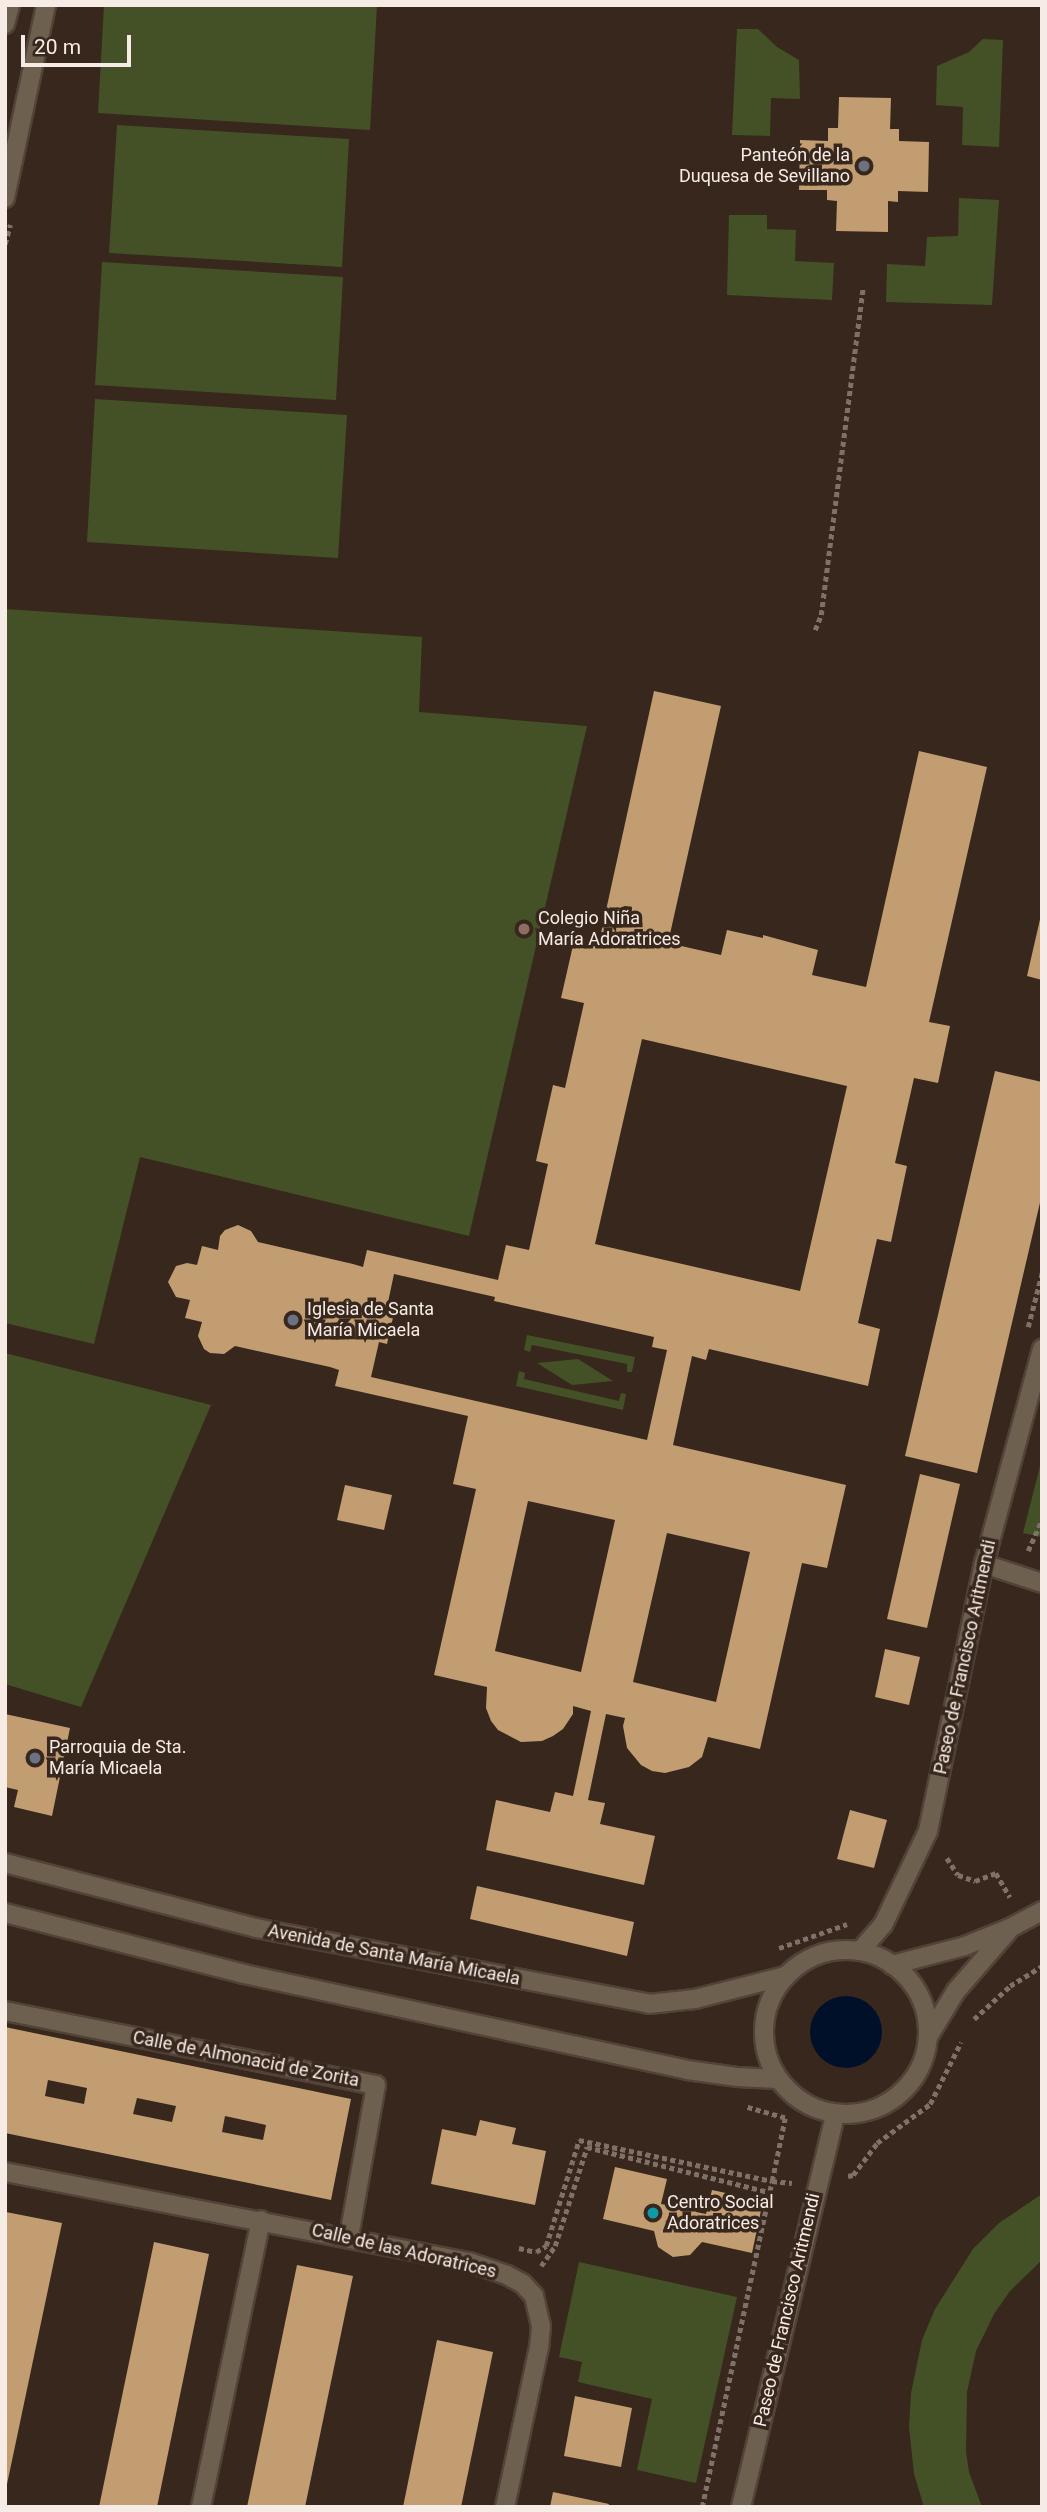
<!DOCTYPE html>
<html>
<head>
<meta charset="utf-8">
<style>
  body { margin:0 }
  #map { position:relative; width:1047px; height:2512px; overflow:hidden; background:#37271d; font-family:Roboto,sans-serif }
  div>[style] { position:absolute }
  .green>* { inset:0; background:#445126 }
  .water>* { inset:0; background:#001028 }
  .round { border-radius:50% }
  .building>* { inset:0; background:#c29d72 }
  .path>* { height:4.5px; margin-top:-2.25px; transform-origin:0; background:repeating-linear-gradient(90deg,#7f7169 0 5px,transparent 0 8.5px) }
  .roads { filter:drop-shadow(2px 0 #524239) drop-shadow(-2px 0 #524239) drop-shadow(0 2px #524239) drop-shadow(0 -2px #524239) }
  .minor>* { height:18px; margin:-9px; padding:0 9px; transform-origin:9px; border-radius:9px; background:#6e604e }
  .minor>.ring { margin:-9px; padding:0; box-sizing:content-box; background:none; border:18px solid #6e604e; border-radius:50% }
  .dots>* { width:19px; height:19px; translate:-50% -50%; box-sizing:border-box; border:4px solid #37271d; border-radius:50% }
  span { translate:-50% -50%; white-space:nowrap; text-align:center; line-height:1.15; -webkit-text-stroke:7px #37271d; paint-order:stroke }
  .poi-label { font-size:18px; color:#f6ebe5 }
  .right { translate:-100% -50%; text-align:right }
  .left { translate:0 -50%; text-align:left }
  .street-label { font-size:18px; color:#f6ebe5 }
  .frame { position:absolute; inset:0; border:7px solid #f6ebe5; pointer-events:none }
  .scale { position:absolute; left:21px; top:35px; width:110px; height:32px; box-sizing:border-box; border:4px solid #f6ebe5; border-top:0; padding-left:9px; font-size:21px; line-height:24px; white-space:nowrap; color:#f6ebe5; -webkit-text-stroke:5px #37271d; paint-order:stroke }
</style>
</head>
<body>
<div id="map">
  <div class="green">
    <i style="clip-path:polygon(104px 5px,377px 5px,370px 130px,98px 113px)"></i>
    <i style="clip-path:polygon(737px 29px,758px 29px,777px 47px,799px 60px,800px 99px,771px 98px,770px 136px,732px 135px)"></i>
    <i style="clip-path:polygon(983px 39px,1003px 40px,999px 147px,962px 145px,963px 107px,936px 105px,937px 66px,969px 52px)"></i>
    <i style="clip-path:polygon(117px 125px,349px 139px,342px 267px,109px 253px)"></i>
    <i style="clip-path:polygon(959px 198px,999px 200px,992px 305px,886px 302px,887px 264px,925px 266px,927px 237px,958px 236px)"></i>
    <i style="clip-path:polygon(729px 215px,767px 215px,767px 229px,796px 230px,795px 261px,834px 263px,832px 300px,727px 295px)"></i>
    <i style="clip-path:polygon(102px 262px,343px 277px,336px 400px,95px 385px)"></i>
    <i style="clip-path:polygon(95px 399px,347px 415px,338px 558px,87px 542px)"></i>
    <i style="clip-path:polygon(5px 609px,422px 637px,419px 712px,587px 726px,469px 1236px,140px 1157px,94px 1344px,5px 1323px)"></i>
    <i style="clip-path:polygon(527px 1335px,635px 1357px,632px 1372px,627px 1372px,627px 1364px,532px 1345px,530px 1352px,524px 1350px)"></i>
    <i style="clip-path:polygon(5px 1353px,211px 1405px,81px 1707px,5px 1684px)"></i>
    <i style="clip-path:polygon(578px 1359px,613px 1381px,572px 1385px,537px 1363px)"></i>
    <i style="clip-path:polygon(519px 1371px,525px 1373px,524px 1379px,619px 1401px,621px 1393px,626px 1394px,623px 1410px,516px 1386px)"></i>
    <i style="clip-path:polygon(1042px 1458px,1042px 1537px,1023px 1533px)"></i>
    <i style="clip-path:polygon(1042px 2194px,1042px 2260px,1010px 2291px,994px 2314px,976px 2351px,967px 2392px,966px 2451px,969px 2472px,982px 2507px,924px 2507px,914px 2474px,909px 2427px,911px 2393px,922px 2340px,935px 2309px,973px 2249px,999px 2223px)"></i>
    <i style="clip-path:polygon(579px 2262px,737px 2297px,696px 2483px,637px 2470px,652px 2399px,578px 2382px,582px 2362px,559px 2357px)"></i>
  </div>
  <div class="water">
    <i class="round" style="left:810px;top:1996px;width:72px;height:72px"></i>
  </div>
  <div class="building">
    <i style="clip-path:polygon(839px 97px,891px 98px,890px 129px,899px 129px,899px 141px,929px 142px,928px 192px,898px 191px,898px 202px,888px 201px,888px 232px,836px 231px,837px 201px,827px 200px,827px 190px,799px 190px,800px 140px,828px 141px,828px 128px,838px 128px)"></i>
    <i style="clip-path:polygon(evenodd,654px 691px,721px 706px,668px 943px,721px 955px,727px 930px,763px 938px,763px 935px,818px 950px,812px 975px,866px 987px,919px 751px,987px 767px,929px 1022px,950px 1026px,938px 1083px,914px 1078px,895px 1163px,907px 1166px,891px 1242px,877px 1239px,858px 1323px,880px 1329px,868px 1386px,709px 1349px,706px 1360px,692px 1356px,673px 1445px,846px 1485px,827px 1568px,802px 1563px,760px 1749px,708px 1737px,702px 1757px,689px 1767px,665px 1773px,652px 1771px,641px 1765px,627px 1748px,623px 1726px,625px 1718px,606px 1714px,588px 1800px,605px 1803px,600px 1824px,655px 1836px,644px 1885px,486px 1850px,496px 1800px,550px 1812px,555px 1792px,573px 1796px,591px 1711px,573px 1706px,573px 1714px,563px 1729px,553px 1736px,542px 1741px,521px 1742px,498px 1730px,491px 1721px,486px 1708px,487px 1687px,434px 1675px,476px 1489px,453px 1484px,468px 1416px,335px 1386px,339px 1370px,330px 1367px,235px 1346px,224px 1354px,210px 1353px,204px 1349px,198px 1336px,202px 1322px,185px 1318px,190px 1300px,176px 1297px,168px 1282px,176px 1266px,187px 1263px,197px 1265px,202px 1246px,218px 1250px,220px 1236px,225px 1230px,238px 1225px,251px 1231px,258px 1242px,353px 1264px,363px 1267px,367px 1250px,498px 1280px,506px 1245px,529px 1250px,548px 1164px,536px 1161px,553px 1085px,565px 1088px,584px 1003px,561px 998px,574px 941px,598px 947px,654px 691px,642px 1039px,847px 1086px,800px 1291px,595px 1244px,642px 1039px,654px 691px,394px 1274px,495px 1297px,494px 1301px,654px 1337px,652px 1347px,667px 1350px,647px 1440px,371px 1377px,379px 1342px,387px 1344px,395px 1309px,387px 1307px,394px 1274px,654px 691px,528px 1501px,615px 1520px,581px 1672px,495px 1651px,528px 1501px,654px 691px,667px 1533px,750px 1552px,716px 1702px,633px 1682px,667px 1533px)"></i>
    <i style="clip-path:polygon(1041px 915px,1042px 915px,1042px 980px,1027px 976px)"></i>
    <i style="clip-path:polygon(995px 1071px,1042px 1082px,1042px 1194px,977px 1473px,905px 1456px)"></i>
    <i style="clip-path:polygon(920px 1474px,960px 1484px,927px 1628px,887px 1619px)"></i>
    <i style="clip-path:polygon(345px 1485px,392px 1495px,384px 1530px,337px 1520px)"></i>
    <i style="clip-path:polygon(885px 1649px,920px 1657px,909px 1705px,875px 1697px)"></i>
    <i style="clip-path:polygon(5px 1714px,70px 1728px,52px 1816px,14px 1807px,18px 1790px,5px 1787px)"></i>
    <i style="clip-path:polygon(850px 1810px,887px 1820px,874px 1868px,837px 1859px)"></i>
    <i style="clip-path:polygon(477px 1886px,634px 1922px,627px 1956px,470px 1919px)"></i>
    <i style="clip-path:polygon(evenodd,5px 2027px,351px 2099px,331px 2200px,5px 2133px,5px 2027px,48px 2080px,87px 2088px,84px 2104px,45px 2096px,48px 2080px,5px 2027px,137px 2098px,176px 2106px,172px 2122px,133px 2114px,137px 2098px,5px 2027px,225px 2116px,266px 2125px,263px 2140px,222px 2132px,225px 2116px)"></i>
    <i style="clip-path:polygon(480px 2120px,516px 2128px,512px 2144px,546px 2151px,535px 2205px,431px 2184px,442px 2129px,476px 2136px)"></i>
    <i style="clip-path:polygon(615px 2167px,667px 2179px,661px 2204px,672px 2206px,675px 2194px,699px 2199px,696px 2212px,706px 2214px,712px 2190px,763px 2201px,752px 2253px,702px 2242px,690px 2255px,673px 2257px,658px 2247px,654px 2231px,603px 2219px)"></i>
    <i style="clip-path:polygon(6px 2212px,62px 2223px,6px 2489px,5px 2489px)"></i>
    <i style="clip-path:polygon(154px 2242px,209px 2254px,157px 2507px,99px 2507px)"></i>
    <i style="clip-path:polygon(297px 2265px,353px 2276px,305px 2507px,247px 2507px)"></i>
    <i style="clip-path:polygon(437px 2340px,493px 2352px,461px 2507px,403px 2507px)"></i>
    <i style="clip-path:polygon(575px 2396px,632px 2408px,621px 2467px,564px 2456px)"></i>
    <i style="clip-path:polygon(553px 2492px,609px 2504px,608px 2507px,550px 2507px)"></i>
  </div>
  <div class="path">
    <i style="left:5px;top:244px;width:20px;rotate:-75deg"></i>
    <i style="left:815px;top:630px;width:16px;rotate:-68deg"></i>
    <i style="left:821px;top:615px;width:329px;rotate:-82.7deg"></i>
    <i style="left:1028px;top:1327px;width:56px;rotate:-75.5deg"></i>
    <i style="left:1028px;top:1551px;width:34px;rotate:-66deg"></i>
    <i style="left:947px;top:1858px;width:20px;rotate:57deg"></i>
    <i style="left:958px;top:1875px;width:18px;rotate:19deg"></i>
    <i style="left:975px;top:1881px;width:22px;rotate:-21deg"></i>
    <i style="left:996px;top:1873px;width:28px;rotate:60deg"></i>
    <i style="left:779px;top:1948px;width:72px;rotate:-19.4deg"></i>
    <i style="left:974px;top:2019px;width:49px;rotate:-42.5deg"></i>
    <i style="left:1010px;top:1986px;width:38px;rotate:-32deg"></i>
    <i style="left:848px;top:2176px;width:5px;rotate:-11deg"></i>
    <i style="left:853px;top:2175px;width:40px;rotate:-53deg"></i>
    <i style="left:877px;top:2143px;width:66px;rotate:-36.3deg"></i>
    <i style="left:930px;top:2104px;width:69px;rotate:-63.4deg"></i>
    <i style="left:519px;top:2248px;width:17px;rotate:13deg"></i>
    <i style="left:536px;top:2252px;width:12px;rotate:-31deg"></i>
    <i style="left:546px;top:2246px;width:111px;rotate:-72.7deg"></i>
    <i style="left:579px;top:2140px;width:197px;rotate:12deg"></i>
    <i style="left:772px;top:2181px;width:64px;rotate:-78.3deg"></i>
    <i style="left:785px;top:2118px;width:41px;rotate:-164.2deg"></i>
    <i style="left:541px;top:2266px;width:24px;rotate:-55deg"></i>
    <i style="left:555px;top:2246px;width:104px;rotate:-72.1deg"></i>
    <i style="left:587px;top:2147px;width:187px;rotate:13.9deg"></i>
    <i style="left:702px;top:2507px;width:333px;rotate:-77.9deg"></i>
    <i style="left:772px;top:2181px;width:20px;rotate:6deg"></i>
  </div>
  <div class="roads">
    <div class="minor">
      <i style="left:5px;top:24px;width:20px;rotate:-75deg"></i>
      <i style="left:5px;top:198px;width:197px;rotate:-78deg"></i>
      <i style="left:984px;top:1564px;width:61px;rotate:18.1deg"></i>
      <i style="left:5px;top:1863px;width:259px;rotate:14.5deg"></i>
      <i style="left:256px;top:1928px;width:400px;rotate:10.9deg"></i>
      <i style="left:649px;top:2004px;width:46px;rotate:-6.2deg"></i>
      <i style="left:695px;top:1999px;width:93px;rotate:-14.3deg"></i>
      <i style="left:5px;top:1913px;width:247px;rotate:14.3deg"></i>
      <i style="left:244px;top:1974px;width:453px;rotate:12.2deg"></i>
      <i style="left:687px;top:2070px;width:50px;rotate:8deg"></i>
      <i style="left:737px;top:2077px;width:41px;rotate:2.8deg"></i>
      <i class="ring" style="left:764px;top:1950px;width:146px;height:146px"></i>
      <i style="left:860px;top:1951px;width:35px;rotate:-49deg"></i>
      <i style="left:883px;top:1925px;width:104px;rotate:-64.4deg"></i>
      <i style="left:928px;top:1831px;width:273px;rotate:-78.2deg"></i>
      <i style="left:984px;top:1564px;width:223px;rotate:-74.9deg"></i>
      <i style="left:892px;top:1965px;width:75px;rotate:-14.6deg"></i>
      <i style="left:965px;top:1946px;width:48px;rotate:-21.8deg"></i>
      <i style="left:1010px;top:1928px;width:36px;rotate:-28deg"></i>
      <i style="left:5px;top:2011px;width:378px;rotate:11.3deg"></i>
      <i style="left:376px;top:2085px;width:154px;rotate:100.1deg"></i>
      <i style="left:928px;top:2037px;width:54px;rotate:-58.7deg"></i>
      <i style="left:956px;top:1991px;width:79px;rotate:-49.1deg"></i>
      <i style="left:5px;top:2172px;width:473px;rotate:11deg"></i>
      <i style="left:469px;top:2262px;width:40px;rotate:18.9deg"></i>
      <i style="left:507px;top:2275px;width:18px;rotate:29deg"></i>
      <i style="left:523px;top:2284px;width:16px;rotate:47deg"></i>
      <i style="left:534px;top:2296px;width:31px;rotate:77deg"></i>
      <i style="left:541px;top:2326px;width:21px;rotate:95deg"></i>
      <i style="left:539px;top:2347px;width:164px;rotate:102deg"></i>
      <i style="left:201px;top:2507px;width:293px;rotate:-78.2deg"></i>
      <i style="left:741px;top:2507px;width:404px;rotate:-76.5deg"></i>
    </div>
  </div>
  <div class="dots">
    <i style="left:864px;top:166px;background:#6b7280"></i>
    <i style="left:524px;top:929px;background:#8d6e63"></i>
    <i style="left:293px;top:1320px;background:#6b7280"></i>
    <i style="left:35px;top:1758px;background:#6b7280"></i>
    <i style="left:653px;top:2213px;background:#0f9aa8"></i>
  </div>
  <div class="poi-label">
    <span class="right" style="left:850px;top:166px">Panteón de la<br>Duquesa de Sevillano</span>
    <span class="left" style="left:538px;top:929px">Colegio Niña<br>María Adoratrices</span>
    <span class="left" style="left:307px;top:1320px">Iglesia de Santa<br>María Micaela</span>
    <span class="left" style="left:49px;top:1758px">Parroquia de Sta.<br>María Micaela</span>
    <span class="left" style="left:667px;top:2213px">Centro Social<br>Adoratrices</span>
  </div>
  <div class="street-label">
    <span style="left:965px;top:1657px;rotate:-78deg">Paseo de Francisco Aritmendi</span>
    <span style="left:394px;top:1955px;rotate:11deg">Avenida de Santa María Micaela</span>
    <span style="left:246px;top:2059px;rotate:11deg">Calle de Almonacid de Zorita</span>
    <span style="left:404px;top:2251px;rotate:13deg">Calle de las Adoratrices</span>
    <span style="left:787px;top:2310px;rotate:-77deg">Paseo de Francisco Aritmendi</span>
  </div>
  <div class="frame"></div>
  <div class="scale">20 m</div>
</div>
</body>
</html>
